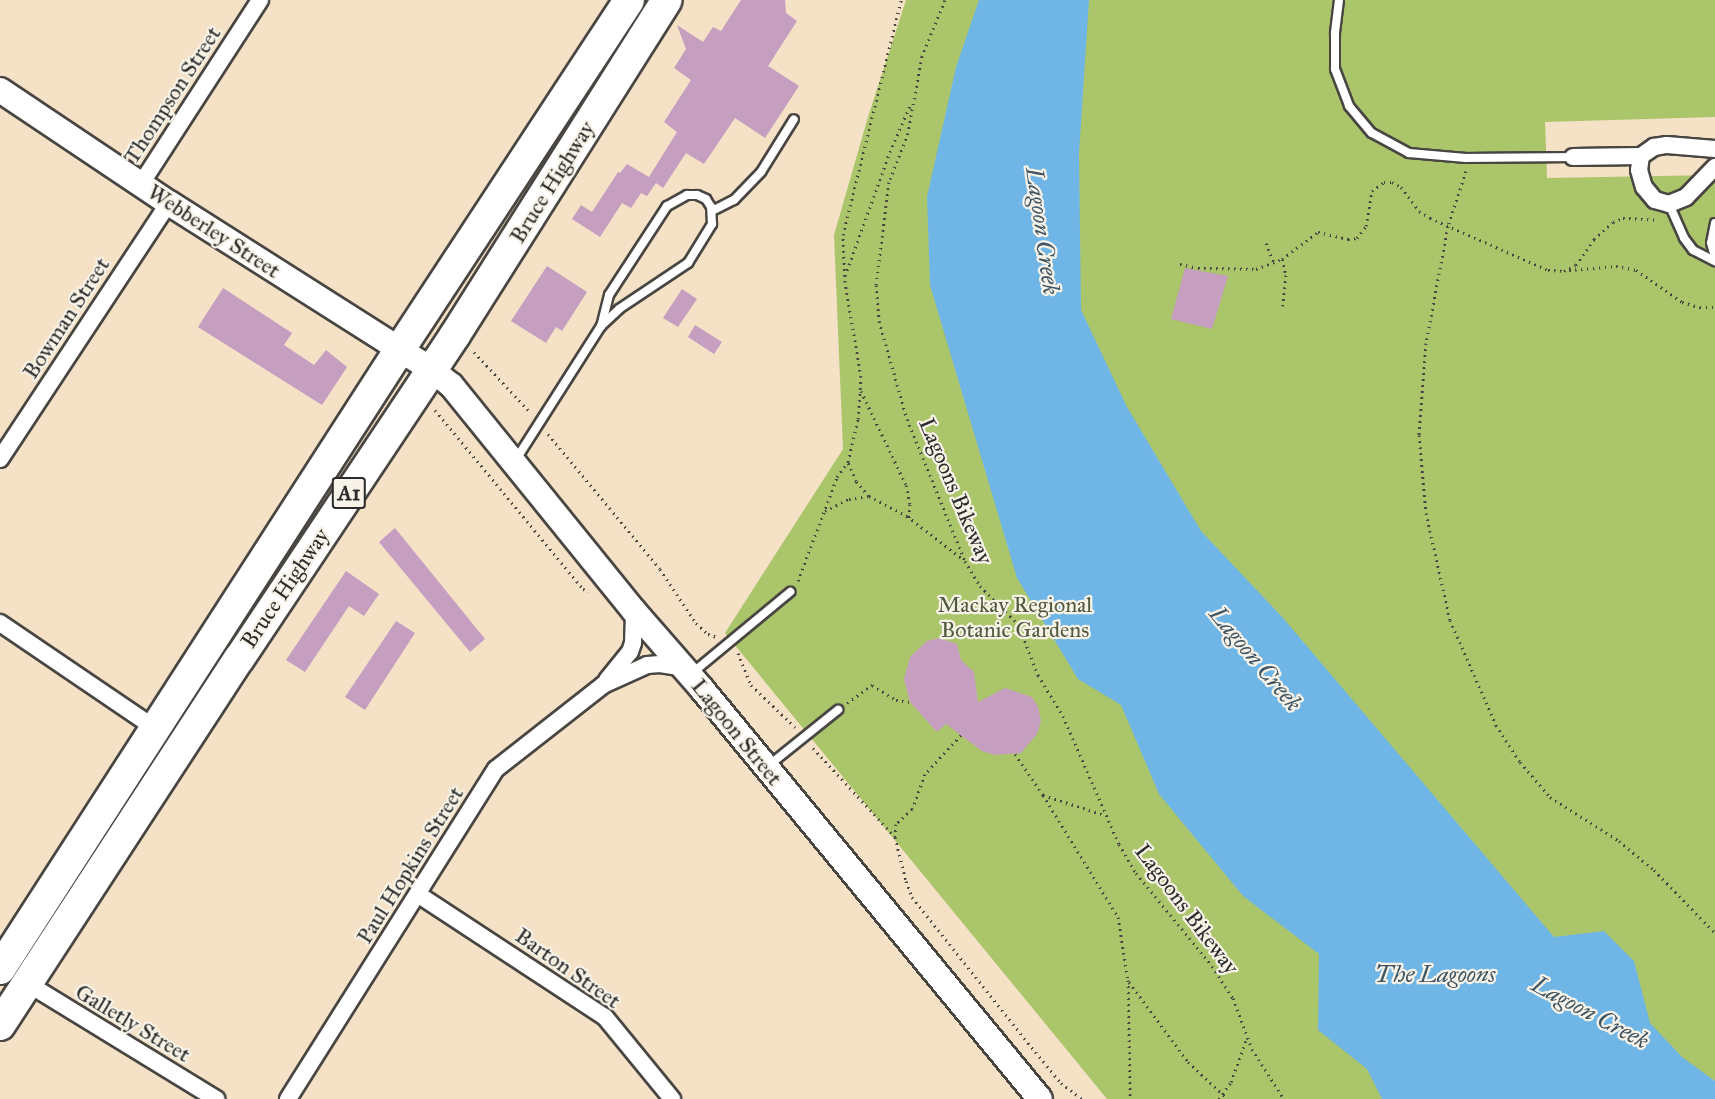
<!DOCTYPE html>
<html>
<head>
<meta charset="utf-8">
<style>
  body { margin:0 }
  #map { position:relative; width:1715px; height:1099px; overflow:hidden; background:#f4e1c6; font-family:"IM FELL Great Primer",serif }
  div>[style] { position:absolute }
  .green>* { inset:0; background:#abc56b }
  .water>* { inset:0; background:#6fb6e6 }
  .building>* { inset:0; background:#c59ec0 }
  .path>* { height:3px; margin-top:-1.5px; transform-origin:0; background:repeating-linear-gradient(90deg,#494642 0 1.5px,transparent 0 6px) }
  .roads { filter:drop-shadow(2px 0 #494642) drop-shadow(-2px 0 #494642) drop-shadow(0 2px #494642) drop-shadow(0 -2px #494642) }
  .lane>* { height:8px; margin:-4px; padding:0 4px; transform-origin:4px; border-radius:4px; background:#fff }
  .street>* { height:16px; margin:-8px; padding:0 8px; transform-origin:8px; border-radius:8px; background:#fff }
  .secondary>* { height:24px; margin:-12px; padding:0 12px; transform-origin:12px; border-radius:12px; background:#fff }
  .highway>* { height:30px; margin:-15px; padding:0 15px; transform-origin:15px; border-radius:15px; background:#fff }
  span { translate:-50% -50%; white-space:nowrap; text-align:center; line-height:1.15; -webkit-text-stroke:4.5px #f7f3e8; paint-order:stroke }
  .shield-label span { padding:2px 4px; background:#f7f3e8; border:2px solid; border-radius:4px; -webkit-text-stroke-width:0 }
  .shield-label { font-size:21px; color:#2b2b2b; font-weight:700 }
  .street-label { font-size:22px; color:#2b2b2b }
  .park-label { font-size:22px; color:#51593e }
  .water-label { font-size:24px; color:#3f5563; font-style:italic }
</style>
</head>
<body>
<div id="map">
  <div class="green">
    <i style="clip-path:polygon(906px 0,1715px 0,1715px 117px,1545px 122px,1547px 178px,1715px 175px,1715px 1099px,1107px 1099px,725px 633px,843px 449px,834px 235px,868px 117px)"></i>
  </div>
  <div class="water">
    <i style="clip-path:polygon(979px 0,1089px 0,1079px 153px,1081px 310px,1127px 407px,1201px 531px,1283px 618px,1554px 937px,1604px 931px,1634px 961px,1650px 1023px,1682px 1057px,1715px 1081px,1715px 1099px,1382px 1099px,1367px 1069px,1318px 1030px,1319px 954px,1243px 896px,1159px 794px,1121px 705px,1078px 679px,1017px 578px,930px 285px,927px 197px,956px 67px)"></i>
  </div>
  <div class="building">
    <i style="clip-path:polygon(741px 0,785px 0,786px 13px,797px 21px,768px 66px,799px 86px,765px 138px,735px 118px,704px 164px,686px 153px,663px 188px,656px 183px,647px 196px,641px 193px,631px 208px,622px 203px,600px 237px,572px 219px,581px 205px,592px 212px,618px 172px,620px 173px,627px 164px,649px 177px,677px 132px,664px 122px,691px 80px,674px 68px,686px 49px,677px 25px,703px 42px,713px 27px,721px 31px)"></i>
    <i style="clip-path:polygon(547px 266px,587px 292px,562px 331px,556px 327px,546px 343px,511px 321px)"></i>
    <i style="clip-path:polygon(1185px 268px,1228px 276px,1212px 329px,1171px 319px)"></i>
    <i style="clip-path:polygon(223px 288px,292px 333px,284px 345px,314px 365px,326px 350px,347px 367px,322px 405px,198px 327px)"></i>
    <i style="clip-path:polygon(682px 289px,697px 299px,678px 327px,663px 318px)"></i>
    <i style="clip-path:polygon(695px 325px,722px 342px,714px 354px,688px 337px)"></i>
    <i style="clip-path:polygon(395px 528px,485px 639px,470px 652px,379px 542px)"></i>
    <i style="clip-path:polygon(346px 571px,379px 594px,364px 616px,349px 606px,305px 672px,286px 660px)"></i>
    <i style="clip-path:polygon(396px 621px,415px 633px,365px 710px,345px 697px)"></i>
    <i style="clip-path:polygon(939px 638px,957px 644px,961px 660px,974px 672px,978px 702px,1005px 688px,1032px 697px,1038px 707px,1041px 721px,1037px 734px,1021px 753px,995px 755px,982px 751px,946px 724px,937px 732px,910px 702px,904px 679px,910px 657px,927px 641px)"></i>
  </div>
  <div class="path">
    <i style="left:945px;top:0;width:61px;rotate:112.3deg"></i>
    <i style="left:922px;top:56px;width:78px;rotate:100.3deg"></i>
    <i style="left:908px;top:133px;width:53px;rotate:111.2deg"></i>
    <i style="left:889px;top:182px;width:104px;rotate:97.2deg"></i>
    <i style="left:876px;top:285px;width:36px;rotate:85deg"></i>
    <i style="left:879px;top:321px;width:102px;rotate:74.1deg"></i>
    <i style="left:907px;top:419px;width:153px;rotate:67.8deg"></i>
    <i style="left:965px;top:561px;width:29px;rotate:59deg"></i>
    <i style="left:980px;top:586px;width:54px;rotate:45deg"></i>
    <i style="left:1018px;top:624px;width:55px;rotate:68.6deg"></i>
    <i style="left:1038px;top:675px;width:48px;rotate:58.6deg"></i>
    <i style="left:1063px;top:716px;width:140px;rotate:66.4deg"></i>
    <i style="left:1119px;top:844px;width:34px;rotate:60deg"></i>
    <i style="left:1136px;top:873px;width:120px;rotate:50.7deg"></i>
    <i style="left:1212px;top:966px;width:38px;rotate:57deg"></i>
    <i style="left:1233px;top:998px;width:54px;rotate:69.6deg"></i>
    <i style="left:1252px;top:1049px;width:59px;rotate:57.4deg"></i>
    <i style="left:1466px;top:171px;width:58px;rotate:108.1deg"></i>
    <i style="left:1448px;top:226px;width:119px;rotate:100.6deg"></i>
    <i style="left:1426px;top:343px;width:92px;rotate:94.4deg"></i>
    <i style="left:1419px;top:435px;width:78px;rotate:84.9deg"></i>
    <i style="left:1426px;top:513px;width:110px;rotate:77.4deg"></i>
    <i style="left:1450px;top:620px;width:115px;rotate:66.3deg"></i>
    <i style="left:1496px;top:725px;width:44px;rotate:57deg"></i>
    <i style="left:1520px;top:762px;width:46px;rotate:49.4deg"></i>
    <i style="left:1550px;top:797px;width:82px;rotate:32.5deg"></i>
    <i style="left:1619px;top:841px;width:45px;rotate:39.6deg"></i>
    <i style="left:1654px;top:870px;width:88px;rotate:45.9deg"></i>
    <i style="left:1266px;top:243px;width:22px;rotate:68deg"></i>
    <i style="left:1282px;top:259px;width:16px;rotate:76deg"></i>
    <i style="left:1286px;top:275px;width:31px;rotate:96deg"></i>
    <i style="left:1180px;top:264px;width:18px;rotate:13deg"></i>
    <i style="left:1198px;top:268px;width:58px;rotate:1deg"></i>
    <i style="left:1256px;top:269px;width:28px;rotate:-21deg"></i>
    <i style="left:1282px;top:259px;width:45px;rotate:-36.9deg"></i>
    <i style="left:1318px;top:232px;width:31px;rotate:13deg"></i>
    <i style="left:1348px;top:239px;width:9px;rotate:-6deg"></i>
    <i style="left:1357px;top:238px;width:15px;rotate:-53deg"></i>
    <i style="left:1366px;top:226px;width:36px;rotate:-80deg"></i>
    <i style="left:1372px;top:191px;width:15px;rotate:-37deg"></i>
    <i style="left:1384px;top:182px;width:8px"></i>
    <i style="left:1392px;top:182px;width:10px;rotate:29deg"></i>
    <i style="left:1401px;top:187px;width:30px;rotate:53deg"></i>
    <i style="left:1419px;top:211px;width:13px;rotate:32deg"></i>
    <i style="left:1430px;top:218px;width:129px;rotate:23.8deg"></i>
    <i style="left:1548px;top:270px;width:16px;rotate:4deg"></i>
    <i style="left:1564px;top:271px;width:13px;rotate:-27deg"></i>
    <i style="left:1576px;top:265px;width:32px;rotate:-55deg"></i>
    <i style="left:1594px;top:239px;width:25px;rotate:-42deg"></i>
    <i style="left:1613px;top:222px;width:11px;rotate:-22deg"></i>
    <i style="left:1623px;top:218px;width:34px;rotate:3deg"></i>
    <i style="left:1569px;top:270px;width:47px;rotate:-4.9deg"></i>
    <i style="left:1616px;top:266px;width:20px;rotate:11deg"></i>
    <i style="left:1636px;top:270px;width:56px;rotate:34.8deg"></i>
    <i style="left:1682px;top:302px;width:19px;rotate:16deg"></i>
    <i style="left:1700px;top:307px;width:15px"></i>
    <i style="left:845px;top:276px;width:132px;rotate:-70.1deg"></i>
    <i style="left:890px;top:152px;width:53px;rotate:-66.8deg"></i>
    <i style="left:474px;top:352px;width:82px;rotate:47deg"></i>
    <i style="left:861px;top:391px;width:104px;rotate:64.4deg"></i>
    <i style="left:906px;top:485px;width:19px;rotate:78deg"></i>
    <i style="left:910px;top:504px;width:15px;rotate:94deg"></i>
    <i style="left:435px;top:410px;width:232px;rotate:50.4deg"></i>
    <i style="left:583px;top:589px;width:6px;rotate:18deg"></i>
    <i style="left:548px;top:434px;width:175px;rotate:50.3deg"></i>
    <i style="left:660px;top:569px;width:65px;rotate:56.3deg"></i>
    <i style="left:696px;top:623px;width:16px;rotate:43deg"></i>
    <i style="left:708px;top:634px;width:9px;rotate:18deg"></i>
    <i style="left:869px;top:496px;width:43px;rotate:27.8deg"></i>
    <i style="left:907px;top:516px;width:72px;rotate:37.7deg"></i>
    <i style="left:825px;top:511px;width:27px;rotate:-27deg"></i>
    <i style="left:849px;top:499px;width:20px;rotate:-9deg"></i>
    <i style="left:869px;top:496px;width:20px;rotate:-131deg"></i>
    <i style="left:856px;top:481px;width:21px;rotate:-113deg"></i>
    <i style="left:798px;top:581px;width:111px;rotate:-69.4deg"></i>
    <i style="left:837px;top:477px;width:19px;rotate:-54deg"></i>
    <i style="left:848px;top:462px;width:44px;rotate:-76.9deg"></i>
    <i style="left:858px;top:419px;width:42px;rotate:-85.9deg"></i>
    <i style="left:861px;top:377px;width:96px;rotate:-99.6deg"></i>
    <i style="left:845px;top:282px;width:47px;rotate:-92.4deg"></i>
    <i style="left:843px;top:235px;width:242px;rotate:-76.1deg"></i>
    <i style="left:738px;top:653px;width:35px;rotate:68deg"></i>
    <i style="left:751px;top:685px;width:61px;rotate:43.7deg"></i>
    <i style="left:847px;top:703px;width:31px;rotate:-36deg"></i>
    <i style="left:872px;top:685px;width:28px;rotate:32deg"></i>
    <i style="left:896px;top:700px;width:14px;rotate:8deg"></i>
    <i style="left:961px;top:735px;width:53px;rotate:132.7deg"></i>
    <i style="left:925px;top:774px;width:37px;rotate:110deg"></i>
    <i style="left:912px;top:809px;width:22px;rotate:137deg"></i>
    <i style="left:896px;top:824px;width:13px;rotate:94deg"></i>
    <i style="left:895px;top:837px;width:45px;rotate:76deg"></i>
    <i style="left:906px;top:881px;width:17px;rotate:69deg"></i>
    <i style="left:912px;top:897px;width:180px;rotate:51.5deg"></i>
    <i style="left:1024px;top:1038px;width:58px;rotate:50.6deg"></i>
    <i style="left:1061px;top:1083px;width:26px;rotate:37deg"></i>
    <i style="left:813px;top:748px;width:121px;rotate:47.3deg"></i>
    <i style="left:1015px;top:754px;width:50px;rotate:55.7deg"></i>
    <i style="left:1043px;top:795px;width:65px;rotate:17.9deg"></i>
    <i style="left:1043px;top:795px;width:143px;rotate:58.4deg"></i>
    <i style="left:1118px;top:917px;width:64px;rotate:81deg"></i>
    <i style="left:1128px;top:980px;width:119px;rotate:89deg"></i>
    <i style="left:1129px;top:982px;width:99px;rotate:53.6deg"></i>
    <i style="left:1188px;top:1062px;width:54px;rotate:42.8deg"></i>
    <i style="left:1219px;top:1099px;width:21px;rotate:-55deg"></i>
    <i style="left:1231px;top:1082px;width:47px;rotate:-70deg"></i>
  </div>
  <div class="roads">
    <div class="lane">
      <i style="left:1339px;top:0;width:34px;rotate:97deg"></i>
      <i style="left:1335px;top:34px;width:35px;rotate:90deg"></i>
      <i style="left:1335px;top:69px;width:40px;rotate:69deg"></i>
      <i style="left:1349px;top:106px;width:35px;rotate:50deg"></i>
      <i style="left:1372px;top:133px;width:42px;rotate:28.4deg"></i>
      <i style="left:1409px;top:153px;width:57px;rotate:5deg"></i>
      <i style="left:1466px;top:158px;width:107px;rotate:-0.5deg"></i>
      <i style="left:1669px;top:204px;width:37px;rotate:66deg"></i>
      <i style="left:1684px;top:238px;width:15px;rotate:53deg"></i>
      <i style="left:1693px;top:250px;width:25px;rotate:27deg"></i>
      <i style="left:712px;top:211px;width:25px;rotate:-27deg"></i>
      <i style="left:734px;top:200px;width:39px;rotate:-46deg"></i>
      <i style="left:761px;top:172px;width:62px;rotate:-58.1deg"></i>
      <i style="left:1715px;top:223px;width:20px;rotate:101deg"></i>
      <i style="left:1711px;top:243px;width:15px;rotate:74deg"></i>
      <i style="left:515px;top:461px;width:160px;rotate:-57.5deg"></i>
      <i style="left:601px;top:326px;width:25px;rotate:-43deg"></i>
      <i style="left:619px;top:309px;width:83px;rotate:-33.7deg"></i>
      <i style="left:688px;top:263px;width:46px;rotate:-58.4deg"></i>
      <i style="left:712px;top:224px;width:17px;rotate:-93deg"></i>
      <i style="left:711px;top:207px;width:9px;rotate:-122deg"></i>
      <i style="left:706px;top:199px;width:10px;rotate:-156deg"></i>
      <i style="left:697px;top:195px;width:10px;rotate:180deg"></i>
      <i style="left:687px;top:195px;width:23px;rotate:151deg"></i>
      <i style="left:667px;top:206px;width:106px;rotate:123.1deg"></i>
      <i style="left:609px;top:295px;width:32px;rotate:104deg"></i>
      <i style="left:691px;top:674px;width:129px;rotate:-39.6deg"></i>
      <i style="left:768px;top:766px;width:90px;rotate:-38.7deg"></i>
    </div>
    <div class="street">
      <i style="left:1641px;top:156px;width:14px;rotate:98deg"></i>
      <i style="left:1639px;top:170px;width:18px;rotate:74deg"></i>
      <i style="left:1644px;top:187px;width:17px;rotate:50deg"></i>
      <i style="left:1655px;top:200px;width:15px;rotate:16deg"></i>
      <i style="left:1669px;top:204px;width:18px;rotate:-22deg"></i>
      <i style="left:1686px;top:197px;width:42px;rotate:-46deg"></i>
      <i style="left:1573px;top:157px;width:68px;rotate:-0.8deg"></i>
      <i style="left:1641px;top:156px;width:16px;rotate:-35deg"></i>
      <i style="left:1654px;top:147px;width:13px;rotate:-9deg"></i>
      <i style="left:1667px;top:145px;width:48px;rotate:4.8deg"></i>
      <i style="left:141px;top:184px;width:219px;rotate:-57.1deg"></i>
      <i style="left:0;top:459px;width:307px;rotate:-56.6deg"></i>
      <i style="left:0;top:623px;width:189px;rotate:34.2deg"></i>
      <i style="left:607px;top:680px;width:36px;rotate:-51deg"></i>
      <i style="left:630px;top:652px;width:9px;rotate:-72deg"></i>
      <i style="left:633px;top:643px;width:32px;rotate:-88deg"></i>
      <i style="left:419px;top:895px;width:222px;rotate:33.3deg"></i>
      <i style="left:605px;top:1017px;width:106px;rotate:50.7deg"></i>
      <i style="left:22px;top:980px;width:228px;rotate:31.5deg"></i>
      <i style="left:288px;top:1099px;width:390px;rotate:-57.8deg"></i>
      <i style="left:496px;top:769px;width:136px;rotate:-38.1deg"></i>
      <i style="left:603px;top:685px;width:48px;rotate:-24.4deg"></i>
      <i style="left:647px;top:665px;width:13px;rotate:-4deg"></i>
      <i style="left:660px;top:664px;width:24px;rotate:9deg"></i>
    </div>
    <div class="secondary">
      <i style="left:0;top:90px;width:203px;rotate:33.8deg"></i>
      <i style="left:169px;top:203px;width:310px;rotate:32.4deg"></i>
      <i style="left:431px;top:369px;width:26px;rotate:39deg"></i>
      <i style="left:451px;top:385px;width:291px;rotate:51deg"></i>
      <i style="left:634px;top:611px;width:103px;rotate:48.9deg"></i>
      <i style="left:702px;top:689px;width:531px;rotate:50.5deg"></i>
    </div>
    <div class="highway">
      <i style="left:0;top:969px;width:738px;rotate:-57.17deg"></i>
      <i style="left:400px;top:349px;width:417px;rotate:-56.7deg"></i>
      <i style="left:0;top:1025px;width:437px;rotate:-56.9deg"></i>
      <i style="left:239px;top:659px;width:389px;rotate:-56.3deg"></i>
      <i style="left:455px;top:335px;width:396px;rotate:-57.7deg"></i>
    </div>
  </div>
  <div class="shield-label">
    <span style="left:349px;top:493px">A1</span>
  </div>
  <div class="street-label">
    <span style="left:172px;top:95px;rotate:-57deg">Thompson Street</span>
    <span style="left:552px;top:182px;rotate:-58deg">Bruce Highway</span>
    <span style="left:214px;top:231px;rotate:33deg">Webberley Street</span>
    <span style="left:66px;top:318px;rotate:-57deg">Bowman Street</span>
    <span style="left:956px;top:491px;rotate:67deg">Lagoons Bikeway</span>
    <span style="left:285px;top:588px;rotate:-56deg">Bruce Highway</span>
    <span style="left:737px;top:732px;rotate:51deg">Lagoon Street</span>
    <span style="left:410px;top:865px;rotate:-58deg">Paul Hopkins Street</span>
    <span style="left:1187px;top:909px;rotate:53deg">Lagoons Bikeway</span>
    <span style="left:568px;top:968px;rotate:35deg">Barton Street</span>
    <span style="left:133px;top:1023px;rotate:31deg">Galletly Street</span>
  </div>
  <div class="park-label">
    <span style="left:1015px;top:617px">Mackay Regional<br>Botanic Gardens</span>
  </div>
  <div class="water-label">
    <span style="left:1042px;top:231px;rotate:82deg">Lagoon Creek</span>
    <span style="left:1255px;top:659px;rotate:50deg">Lagoon Creek</span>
    <span style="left:1435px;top:975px">The Lagoons</span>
    <span style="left:1590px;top:1013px;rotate:28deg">Lagoon Creek</span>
  </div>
</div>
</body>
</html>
